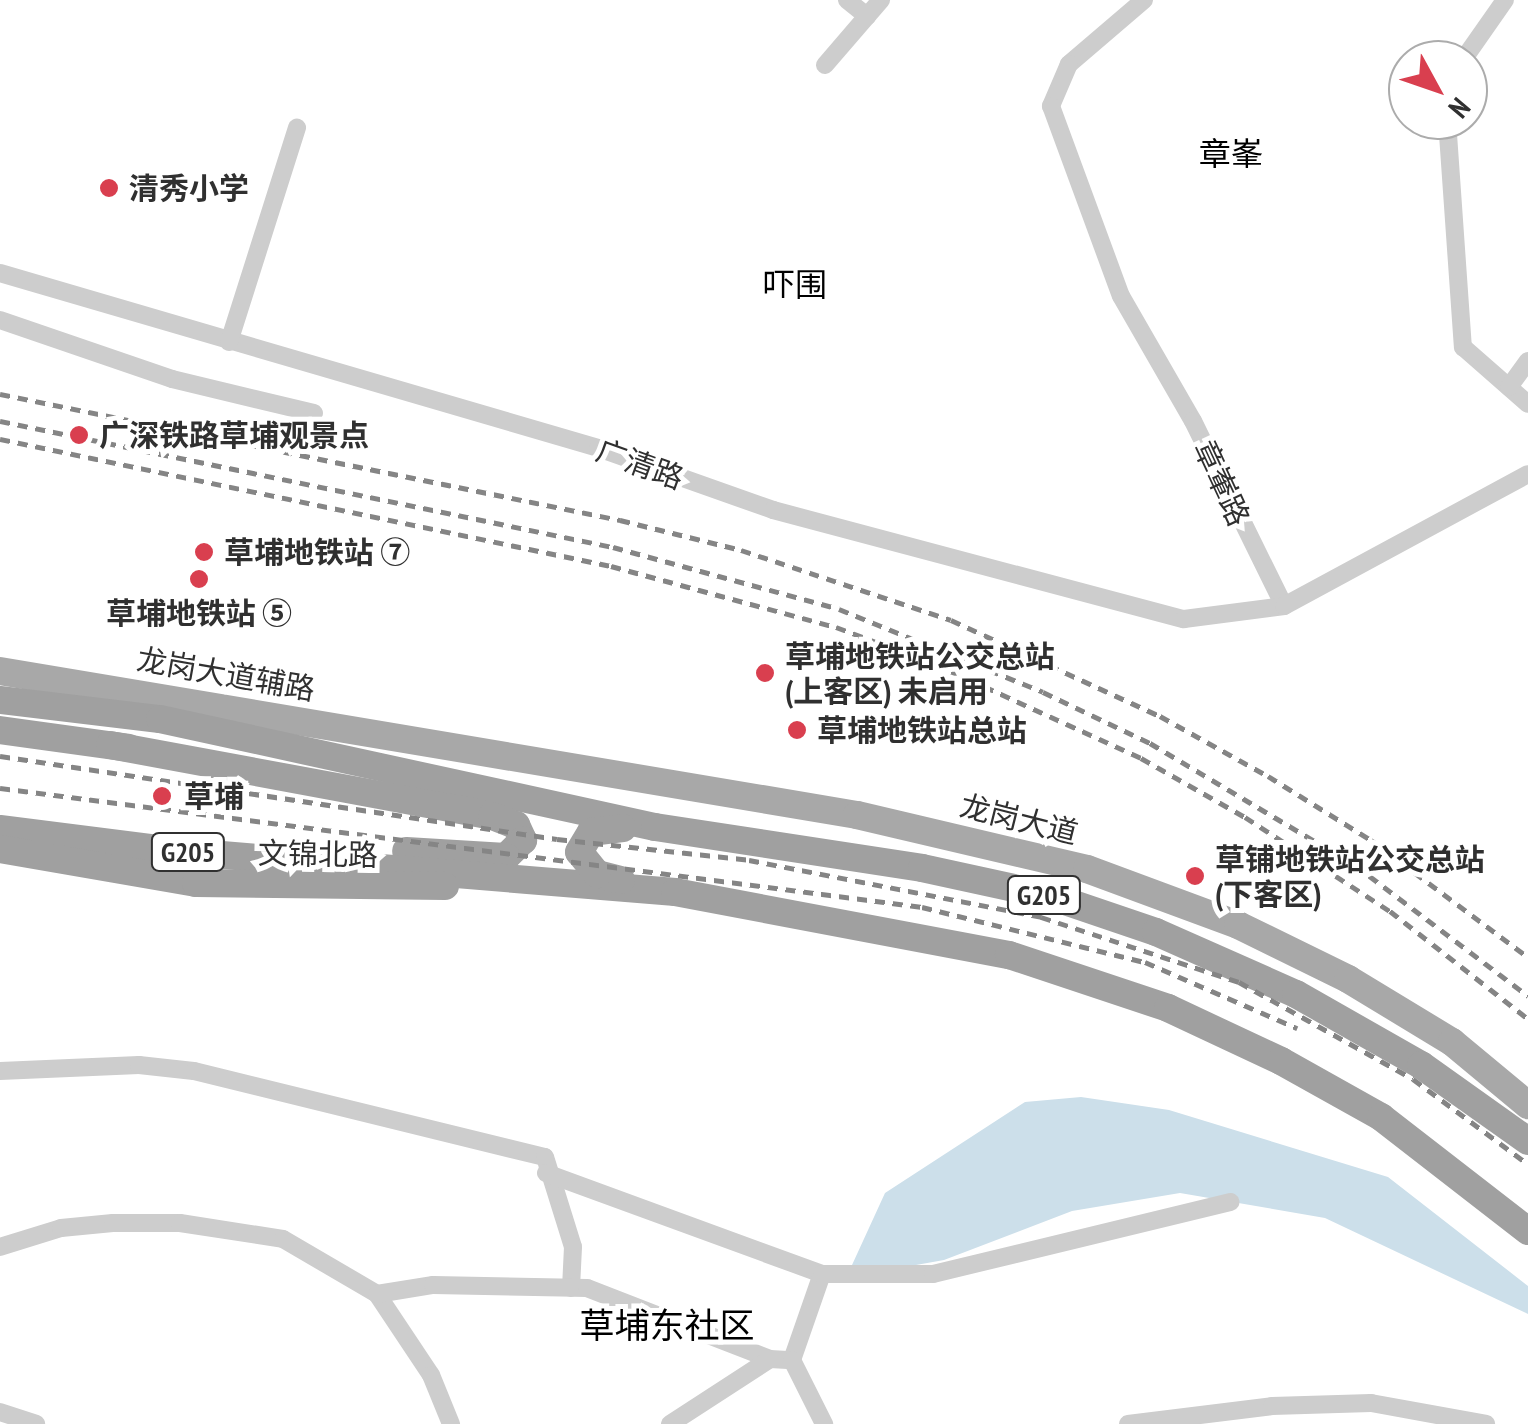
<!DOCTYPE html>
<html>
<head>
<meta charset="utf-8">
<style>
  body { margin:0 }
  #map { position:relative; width:1528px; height:1424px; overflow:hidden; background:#fff; font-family:"PT Sans Narrow","Noto Sans SC",sans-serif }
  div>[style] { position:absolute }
  .water>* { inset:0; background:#ccdfea }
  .minor>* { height:18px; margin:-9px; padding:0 9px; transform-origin:9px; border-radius:9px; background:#cdcdcd }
  .primary>* { height:28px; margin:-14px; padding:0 14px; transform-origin:14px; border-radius:14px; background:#a8a8a8 }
  .trunk>* { height:28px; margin:-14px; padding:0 14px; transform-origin:14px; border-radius:14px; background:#a0a0a0 }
  .rail>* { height:5px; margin-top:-2.5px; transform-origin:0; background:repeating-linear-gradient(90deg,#858585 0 10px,transparent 0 18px) }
  .dots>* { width:28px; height:28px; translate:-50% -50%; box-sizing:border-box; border:5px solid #fff; border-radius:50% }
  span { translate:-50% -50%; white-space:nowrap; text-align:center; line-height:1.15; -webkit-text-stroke:10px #fff; paint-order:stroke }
  .shield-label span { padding:2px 8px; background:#fff; border:2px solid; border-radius:8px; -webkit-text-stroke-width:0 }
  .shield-label { font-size:28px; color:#303030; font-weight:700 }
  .poi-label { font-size:30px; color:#303030; font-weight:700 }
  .left { translate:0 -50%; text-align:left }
  .street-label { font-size:30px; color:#303030 }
  .neighbourhood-label { font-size:32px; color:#000 }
  .quarter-label { font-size:35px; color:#000 }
  .north { position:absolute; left:1388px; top:40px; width:100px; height:100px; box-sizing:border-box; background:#fff; border:2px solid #acacac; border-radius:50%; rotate:130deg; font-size:28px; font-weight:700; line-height:40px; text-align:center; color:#303030 }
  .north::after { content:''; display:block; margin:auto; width:35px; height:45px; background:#d93f4f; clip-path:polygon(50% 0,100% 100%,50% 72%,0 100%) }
</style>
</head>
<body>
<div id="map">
  <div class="water">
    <i style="clip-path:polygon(1081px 1097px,1169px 1110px,1388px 1177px,1528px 1286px,1528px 1314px,1325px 1218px,1180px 1193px,1072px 1211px,944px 1260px,888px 1270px,852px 1265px,885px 1193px,1025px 1102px)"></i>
  </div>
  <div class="minor">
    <i style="left:847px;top:0;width:26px;rotate:39deg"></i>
    <i style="left:1144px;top:0;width:99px;rotate:139.5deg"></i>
    <i style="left:1069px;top:64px;width:46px;rotate:113.2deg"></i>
    <i style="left:1051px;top:106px;width:202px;rotate:69.8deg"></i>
    <i style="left:1121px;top:296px;width:144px;rotate:60.1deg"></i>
    <i style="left:1193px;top:421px;width:206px;rotate:63.8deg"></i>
    <i style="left:1463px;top:60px;width:73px;rotate:-55deg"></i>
    <i style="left:825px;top:65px;width:86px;rotate:-49.3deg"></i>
    <i style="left:1447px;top:120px;width:228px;rotate:86deg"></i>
    <i style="left:1463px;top:347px;width:86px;rotate:41.2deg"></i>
    <i style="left:0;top:273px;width:623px;rotate:16.31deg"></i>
    <i style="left:598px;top:448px;width:186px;rotate:19.5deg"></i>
    <i style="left:773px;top:510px;width:425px;rotate:14.9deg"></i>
    <i style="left:1184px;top:619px;width:101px;rotate:-7.4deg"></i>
    <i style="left:1284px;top:606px;width:277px;rotate:-28.4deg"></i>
    <i style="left:0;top:320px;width:182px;rotate:18.9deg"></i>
    <i style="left:172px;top:379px;width:146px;rotate:13.5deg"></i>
    <i style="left:229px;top:342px;width:225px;rotate:-72.4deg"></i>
    <i style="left:1509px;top:387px;width:32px;rotate:-54deg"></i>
    <i style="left:0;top:1071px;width:139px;rotate:-2.5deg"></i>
    <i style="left:139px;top:1065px;width:55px;rotate:6.2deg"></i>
    <i style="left:194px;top:1071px;width:361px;rotate:13.8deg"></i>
    <i style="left:545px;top:1157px;width:94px;rotate:72.7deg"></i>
    <i style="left:573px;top:1247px;width:41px;rotate:92.8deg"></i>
    <i style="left:546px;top:1173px;width:294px;rotate:20.1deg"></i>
    <i style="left:0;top:1247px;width:64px;rotate:-17.3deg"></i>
    <i style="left:61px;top:1228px;width:52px;rotate:-5.5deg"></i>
    <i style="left:113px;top:1223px;width:67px"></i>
    <i style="left:180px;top:1223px;width:104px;rotate:8.8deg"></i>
    <i style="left:283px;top:1239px;width:109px;rotate:30.3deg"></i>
    <i style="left:377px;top:1294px;width:97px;rotate:56.3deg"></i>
    <i style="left:431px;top:1375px;width:53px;rotate:67.8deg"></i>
    <i style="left:377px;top:1294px;width:57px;rotate:-9.1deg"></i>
    <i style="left:433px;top:1285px;width:154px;rotate:1.1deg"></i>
    <i style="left:587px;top:1288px;width:196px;rotate:21.2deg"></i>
    <i style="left:770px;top:1359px;width:22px;rotate:3deg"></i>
    <i style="left:792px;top:1360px;width:91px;rotate:-70.8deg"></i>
    <i style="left:822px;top:1274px;width:111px"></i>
    <i style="left:933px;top:1274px;width:306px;rotate:-13.6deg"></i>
    <i style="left:792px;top:1360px;width:72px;rotate:63.4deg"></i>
    <i style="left:0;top:1412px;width:38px;rotate:18deg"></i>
    <i style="left:670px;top:1424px;width:119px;rotate:-33deg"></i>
    <i style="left:1128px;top:1424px;width:145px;rotate:-7.1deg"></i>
    <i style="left:1272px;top:1406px;width:99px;rotate:-1.7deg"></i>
    <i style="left:1371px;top:1403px;width:117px;rotate:10.3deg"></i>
  </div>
  <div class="primary">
    <i style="left:0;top:671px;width:869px;rotate:9.54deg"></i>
    <i style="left:857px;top:815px;width:236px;rotate:13.2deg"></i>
    <i style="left:1087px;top:869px;width:161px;rotate:20.3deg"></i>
    <i style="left:1238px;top:925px;width:123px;rotate:26.1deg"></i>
    <i style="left:1348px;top:979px;width:122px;rotate:31.2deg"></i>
    <i style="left:1452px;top:1042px;width:99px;rotate:39.7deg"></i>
  </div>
  <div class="trunk">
    <i style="left:0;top:700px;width:161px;rotate:6.8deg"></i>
    <i style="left:160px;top:719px;width:507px;rotate:12.31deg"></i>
    <i style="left:655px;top:827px;width:270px;rotate:8.7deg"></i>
    <i style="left:922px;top:868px;width:131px;rotate:12.3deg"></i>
    <i style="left:1050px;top:896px;width:112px;rotate:18.8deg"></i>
    <i style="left:1156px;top:932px;width:153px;rotate:23.9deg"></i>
    <i style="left:1296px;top:994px;width:144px;rotate:29.6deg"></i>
    <i style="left:1421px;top:1065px;width:131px;rotate:35.4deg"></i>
    <i style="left:0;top:730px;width:130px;rotate:7.9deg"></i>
    <i style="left:110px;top:745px;width:389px;rotate:10.5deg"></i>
    <i style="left:492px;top:816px;width:26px;rotate:21deg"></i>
    <i style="left:516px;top:825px;width:17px;rotate:65deg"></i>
    <i style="left:523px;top:840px;width:24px;rotate:135deg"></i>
    <i style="left:506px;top:857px;width:100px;rotate:-176.6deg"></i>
    <i style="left:0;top:829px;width:175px;rotate:7.2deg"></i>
    <i style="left:174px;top:851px;width:503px;rotate:4.68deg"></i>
    <i style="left:675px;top:892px;width:340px;rotate:10.7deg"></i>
    <i style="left:1009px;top:955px;width:168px;rotate:18.4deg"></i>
    <i style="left:1168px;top:1008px;width:125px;rotate:25.1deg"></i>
    <i style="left:1281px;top:1061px;width:115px;rotate:29.2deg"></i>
    <i style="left:1381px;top:1117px;width:186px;rotate:37.8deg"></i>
    <i style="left:0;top:849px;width:199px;rotate:9.8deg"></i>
    <i style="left:196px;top:883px;width:249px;rotate:0.7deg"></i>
    <i style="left:621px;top:880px;width:25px;rotate:-166deg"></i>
    <i style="left:597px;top:874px;width:28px;rotate:-129deg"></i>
    <i style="left:579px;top:852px;width:23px;rotate:-59deg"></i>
    <i style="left:591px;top:832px;width:32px;rotate:-7deg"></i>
  </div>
  <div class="rail">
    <i style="left:0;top:394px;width:633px;rotate:11.49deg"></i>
    <i style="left:620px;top:520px;width:125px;rotate:13.9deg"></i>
    <i style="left:741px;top:550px;width:221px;rotate:18.4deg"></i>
    <i style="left:951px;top:620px;width:230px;rotate:24.7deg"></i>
    <i style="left:1160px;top:716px;width:124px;rotate:29.1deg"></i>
    <i style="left:1268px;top:776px;width:121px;rotate:31.9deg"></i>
    <i style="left:1371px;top:840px;width:196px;rotate:36.7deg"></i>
    <i style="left:0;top:421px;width:626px;rotate:11.62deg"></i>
    <i style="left:613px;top:547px;width:234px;rotate:15.3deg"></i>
    <i style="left:839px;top:609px;width:220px;rotate:22.1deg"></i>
    <i style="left:1043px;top:692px;width:119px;rotate:25.5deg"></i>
    <i style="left:1150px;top:743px;width:239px;rotate:30.8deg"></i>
    <i style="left:1355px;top:865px;width:217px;rotate:37.1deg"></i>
    <i style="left:0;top:439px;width:624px;rotate:11.74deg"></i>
    <i style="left:611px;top:566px;width:233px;rotate:15.2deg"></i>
    <i style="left:836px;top:627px;width:106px;rotate:20.5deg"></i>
    <i style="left:935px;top:664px;width:226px;rotate:24.5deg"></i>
    <i style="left:1141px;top:758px;width:120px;rotate:29.6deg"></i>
    <i style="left:1245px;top:817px;width:173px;rotate:33deg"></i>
    <i style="left:1390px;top:911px;width:175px;rotate:38deg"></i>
    <i style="left:0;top:756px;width:563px;rotate:8.48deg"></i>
    <i style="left:557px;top:839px;width:193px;rotate:6.2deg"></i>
    <i style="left:749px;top:860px;width:298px;rotate:11deg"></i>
    <i style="left:1041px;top:917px;width:208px;rotate:18.2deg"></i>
    <i style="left:1239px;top:982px;width:199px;rotate:29.1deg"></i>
    <i style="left:1413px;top:1079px;width:143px;rotate:36.5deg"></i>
    <i style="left:0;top:788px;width:930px;rotate:7.35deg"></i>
    <i style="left:922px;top:907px;width:230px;rotate:13.9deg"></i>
    <i style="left:1145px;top:962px;width:166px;rotate:23.5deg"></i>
  </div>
  <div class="dots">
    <i style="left:109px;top:188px;background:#d93f4f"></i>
    <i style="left:79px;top:435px;background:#d93f4f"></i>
    <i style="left:204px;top:552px;background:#d93f4f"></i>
    <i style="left:199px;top:579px;background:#d93f4f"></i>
    <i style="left:765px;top:673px;background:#d93f4f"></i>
    <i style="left:797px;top:730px;background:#d93f4f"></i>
    <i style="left:162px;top:796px;background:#d93f4f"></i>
    <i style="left:1195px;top:876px;background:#d93f4f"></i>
  </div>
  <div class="shield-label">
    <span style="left:188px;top:852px">G205</span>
    <span style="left:1044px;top:895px">G205</span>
  </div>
  <div class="poi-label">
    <span class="left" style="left:129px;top:188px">清秀小学</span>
    <span class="left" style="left:99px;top:435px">广深铁路草埔观景点</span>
    <span class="left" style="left:224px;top:552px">草埔地铁站 ⑦</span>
    <span style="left:199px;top:613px">草埔地铁站 ⑤</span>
    <span class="left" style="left:785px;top:673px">草埔地铁站公交总站<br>(上客区) 未启用</span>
    <span class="left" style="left:817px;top:730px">草埔地铁站总站</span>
    <span class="left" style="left:184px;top:796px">草埔</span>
    <span class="left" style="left:1215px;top:876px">草铺地铁站公交总站<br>(下客区)</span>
  </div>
  <div class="street-label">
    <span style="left:640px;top:464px;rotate:20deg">广清路</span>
    <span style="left:1222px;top:483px;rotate:65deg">章輋路</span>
    <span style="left:226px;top:674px;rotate:10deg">龙岗大道辅路</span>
    <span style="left:1019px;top:819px;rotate:14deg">龙岗大道</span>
    <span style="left:318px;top:854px;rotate:1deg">文锦北路</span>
  </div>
  <div class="neighbourhood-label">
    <span style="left:1231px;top:153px">章峯</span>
    <span style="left:795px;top:284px">吓围</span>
  </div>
  <div class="quarter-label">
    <span style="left:667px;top:1325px">草埔东社区</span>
  </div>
  <div class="north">N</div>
</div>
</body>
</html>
